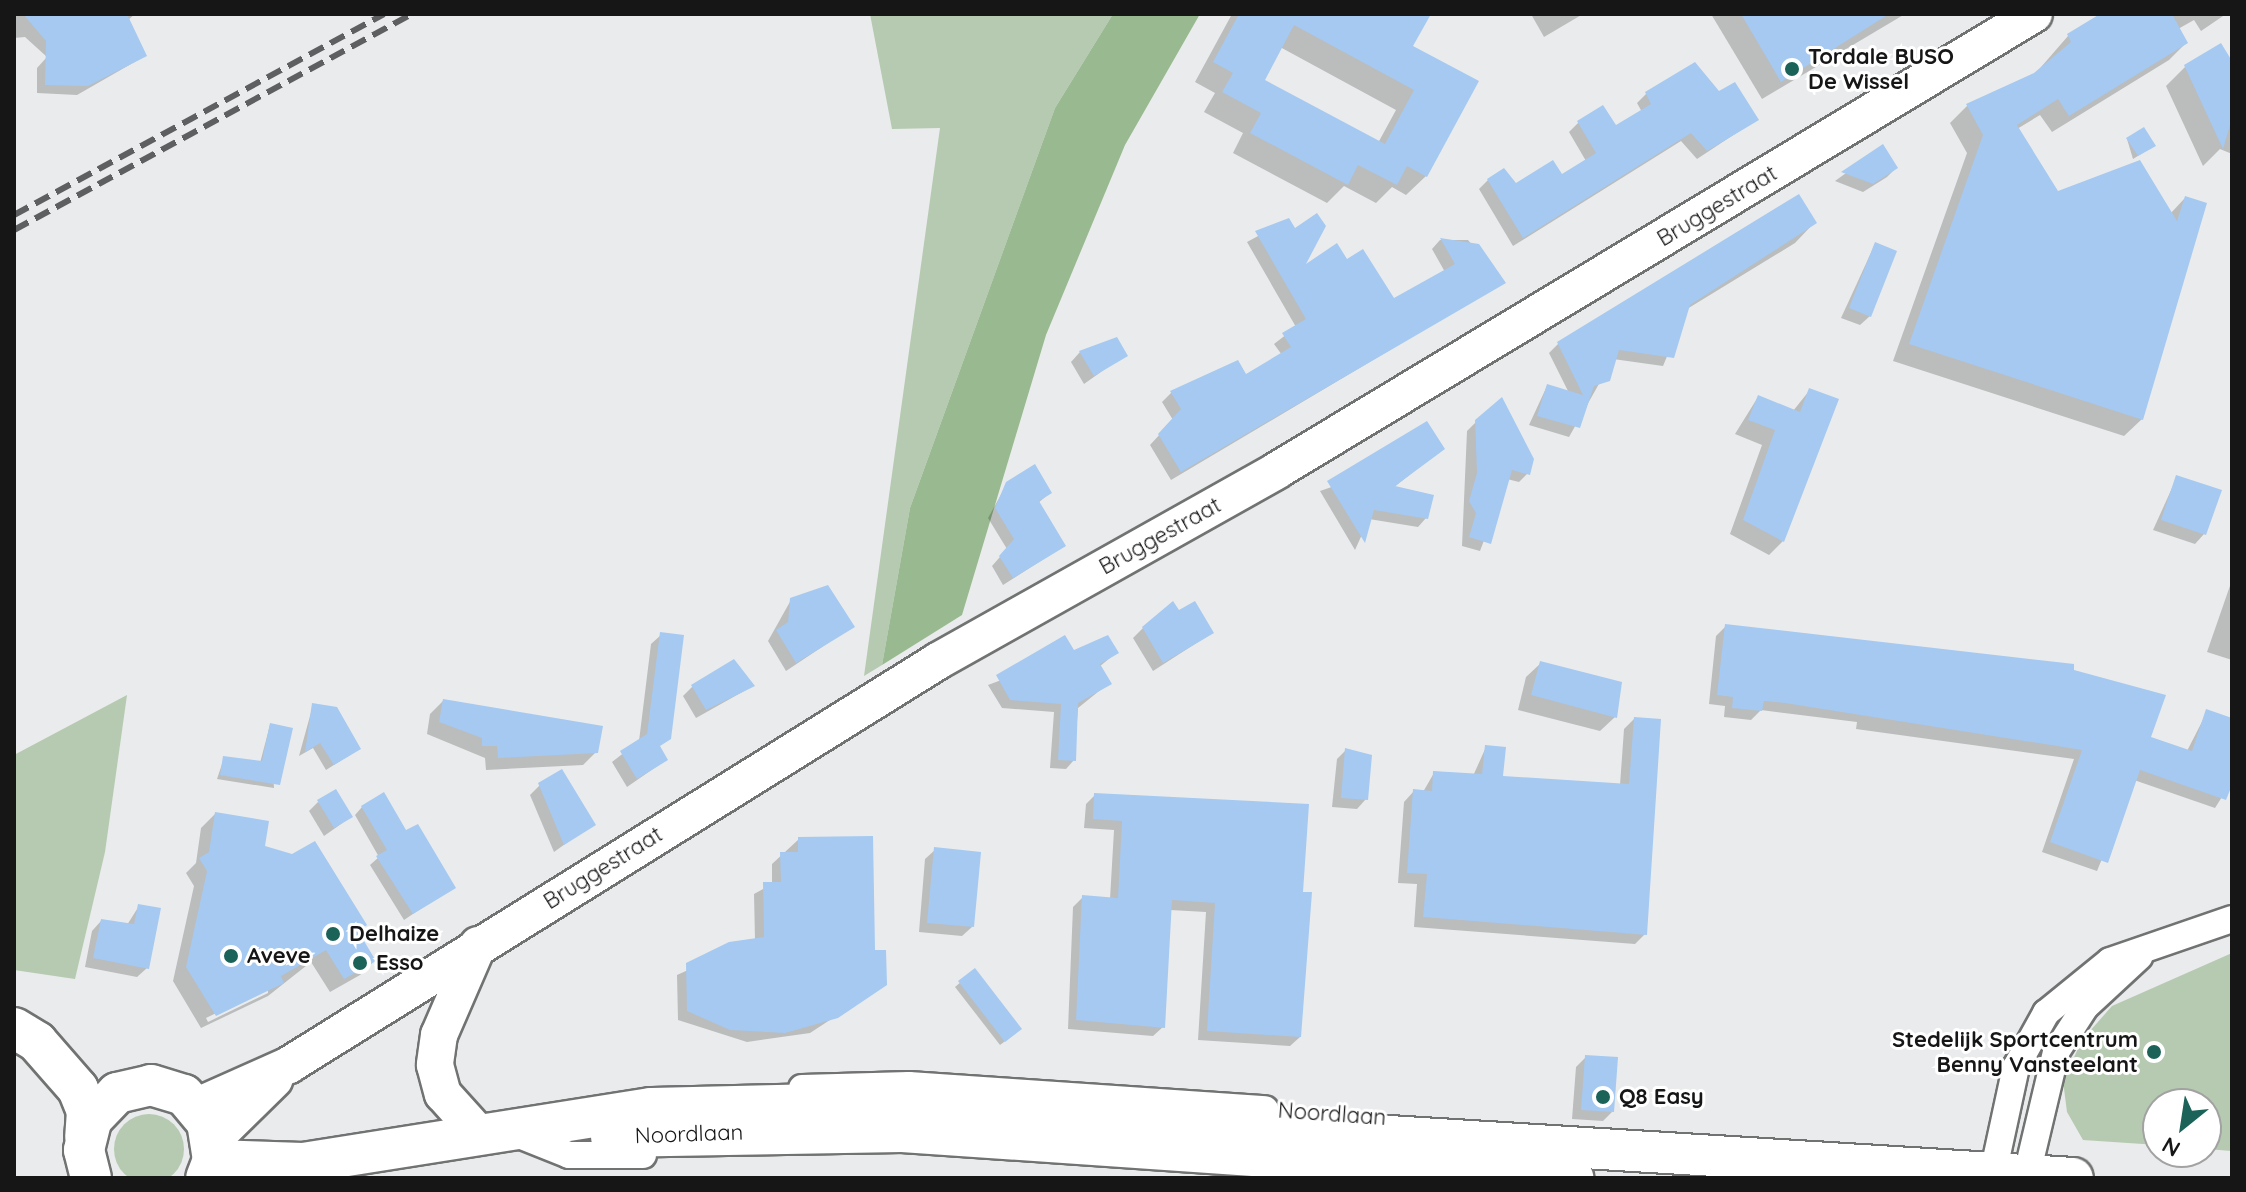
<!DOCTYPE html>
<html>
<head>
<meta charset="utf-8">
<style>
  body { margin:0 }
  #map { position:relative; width:2246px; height:1192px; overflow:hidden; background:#eaebec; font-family:Quicksand,sans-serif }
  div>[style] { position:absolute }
  .green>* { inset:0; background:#b5cab0 }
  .round { border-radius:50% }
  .forest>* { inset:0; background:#99ba90 }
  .shadow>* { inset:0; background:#0003 }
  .building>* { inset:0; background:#a5c9f1 }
  .roads { filter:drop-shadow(2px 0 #717272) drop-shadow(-2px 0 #717272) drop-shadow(0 2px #717272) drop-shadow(0 -2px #717272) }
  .street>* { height:26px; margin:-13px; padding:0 13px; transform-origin:13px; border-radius:13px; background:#fff }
  .secondary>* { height:36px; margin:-18px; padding:0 18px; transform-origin:18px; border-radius:18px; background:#fff }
  .primary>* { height:40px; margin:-20px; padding:0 20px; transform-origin:20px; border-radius:20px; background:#fff }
  .rail>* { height:6px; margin-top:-3px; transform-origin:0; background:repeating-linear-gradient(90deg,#5e5f60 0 16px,transparent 0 24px) }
  .dots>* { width:22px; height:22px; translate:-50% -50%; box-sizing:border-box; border:4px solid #fff; border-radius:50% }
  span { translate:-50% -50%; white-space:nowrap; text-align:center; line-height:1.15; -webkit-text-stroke:6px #fff; paint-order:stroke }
  .poi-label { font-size:22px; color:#161617; font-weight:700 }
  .left { translate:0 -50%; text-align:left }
  .right { translate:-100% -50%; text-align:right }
  .street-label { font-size:22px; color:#161617 }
  .frame { position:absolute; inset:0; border:16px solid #161617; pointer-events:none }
  .north { position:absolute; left:2142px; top:1088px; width:80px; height:80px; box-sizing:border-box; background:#fff; border:2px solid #a2a2a2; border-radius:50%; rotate:210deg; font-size:22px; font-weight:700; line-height:32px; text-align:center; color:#161617 }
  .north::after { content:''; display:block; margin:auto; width:28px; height:36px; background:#1b6358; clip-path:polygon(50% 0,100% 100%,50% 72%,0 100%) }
</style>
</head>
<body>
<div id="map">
  <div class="green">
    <i style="clip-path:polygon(870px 14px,1113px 14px,1055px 108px,910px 508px,882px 665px,864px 676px,940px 128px,892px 129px)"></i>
    <i style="clip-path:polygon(127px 695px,105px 852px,75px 979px,14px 970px,14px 755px)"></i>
    <i style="clip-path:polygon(2232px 953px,2232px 1151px,2206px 1149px,2206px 1104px,2158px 1104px,2158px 1145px,2083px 1140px,2067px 1112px,2063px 1081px,2082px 1040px,2112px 1006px)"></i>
    <i class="round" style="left:114px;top:1114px;width:70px;height:70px"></i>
  </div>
  <div class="forest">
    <i style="clip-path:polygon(1113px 14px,1200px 14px,1125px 145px,1046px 335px,962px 615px,882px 665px,910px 508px,1055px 108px)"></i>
  </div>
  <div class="shadow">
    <i style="clip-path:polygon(14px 14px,135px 14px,128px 20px,145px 56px,77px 95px,37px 93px,37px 68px,47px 57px,25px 37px,14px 38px)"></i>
    <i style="clip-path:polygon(evenodd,1232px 14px,1428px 14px,1411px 47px,1426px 176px,1406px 195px,1392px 187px,1376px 203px,1344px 186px,1327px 203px,1233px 153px,1243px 133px,1204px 112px,1215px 93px,1195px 82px,1232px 14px,1280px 47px,1396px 110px,1378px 143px,1262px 81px,1280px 47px)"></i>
    <i style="clip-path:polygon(1531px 14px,1583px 14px,1544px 37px)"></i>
    <i style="clip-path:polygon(1711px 14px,1905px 14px,1762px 99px)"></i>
    <i style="clip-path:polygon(2104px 14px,2226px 14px,2201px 31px,2194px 20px,2178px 29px,2186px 43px,2169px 60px,2052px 132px,2040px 115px,2017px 129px,2057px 194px,2170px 214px,2185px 198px,2142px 419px,2124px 436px,1893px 361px,1967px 153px,1950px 123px,1967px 106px,2035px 74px,2068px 36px)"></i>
    <i style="clip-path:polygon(1695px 64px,1719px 94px,1756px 120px,1697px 159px,1681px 141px,1513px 246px,1479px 189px,1488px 180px,1515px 185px,1561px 176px,1586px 161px,1569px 132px,1578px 123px,1615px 128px,1642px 112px,1637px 103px,1646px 94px)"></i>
    <i style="clip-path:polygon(2232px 65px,2232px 154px,2220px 149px,2203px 166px,2166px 86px,2185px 67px)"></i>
    <i style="clip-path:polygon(2127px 139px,2149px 149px,2133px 159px)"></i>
    <i style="clip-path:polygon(1882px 147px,1896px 168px,1887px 177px,1863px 192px,1835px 181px)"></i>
    <i style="clip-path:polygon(1288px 220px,1300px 270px,1346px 261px,1393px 301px,1445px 272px,1432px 249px,1440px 240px,1468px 240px,1504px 282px,1171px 480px,1150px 445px,1173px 420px,1162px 402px,1171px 393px,1245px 377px,1282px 355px,1274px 344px,1296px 327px,1247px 242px)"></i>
    <i style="clip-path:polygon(1814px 223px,1795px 243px,1687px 309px,1663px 366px,1613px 359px,1569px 437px,1529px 425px,1547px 386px,1569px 393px,1549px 353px,1558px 344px)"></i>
    <i style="clip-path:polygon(1875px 244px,1870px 316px,1860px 325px,1841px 318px)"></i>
    <i style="clip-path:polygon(1080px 352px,1125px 355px,1084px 384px,1071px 362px)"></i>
    <i style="clip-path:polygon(1809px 391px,1783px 541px,1769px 555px,1730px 534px,1762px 445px,1735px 434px,1758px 397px,1793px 411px)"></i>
    <i style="clip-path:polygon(1476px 422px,1528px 473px,1519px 482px,1507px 479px,1480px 551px,1462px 546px,1467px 431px)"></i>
    <i style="clip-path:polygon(1442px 449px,1393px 488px,1426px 518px,1418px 527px,1369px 519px,1355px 550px,1320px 491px)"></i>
    <i style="clip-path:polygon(2177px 477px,2204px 534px,2195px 544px,2153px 530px)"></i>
    <i style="clip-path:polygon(1007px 484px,1050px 493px,1038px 503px,1064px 546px,1003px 585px,992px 566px,1007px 549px,988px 518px)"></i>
    <i style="clip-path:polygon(2232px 580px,2232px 660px,2207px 652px)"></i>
    <i style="clip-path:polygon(791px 600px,852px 627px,786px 671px,768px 641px)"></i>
    <i style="clip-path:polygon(1726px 626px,2072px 671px,2149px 738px,2187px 751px,2207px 712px,2232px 720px,2232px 781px,2215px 808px,2134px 780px,2097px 871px,2042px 852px,2074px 759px,1856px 729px,1857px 722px,1761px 710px,1751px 720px,1724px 717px,1725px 706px,1709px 704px,1716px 636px)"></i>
    <i style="clip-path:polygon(1143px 628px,1212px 633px,1153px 671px,1133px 638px)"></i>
    <i style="clip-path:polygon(661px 635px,669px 739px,650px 750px,666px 760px,627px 787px,612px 762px,639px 741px,651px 644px)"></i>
    <i style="clip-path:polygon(1073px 653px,1116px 653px,1099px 667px,1109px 683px,1078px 708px,1074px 760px,1066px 769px,1050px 768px,1054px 712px,1002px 708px,988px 685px)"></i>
    <i style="clip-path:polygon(1541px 663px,1615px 717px,1600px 731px,1518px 710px,1526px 677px)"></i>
    <i style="clip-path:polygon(753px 686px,696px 718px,683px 696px,692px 687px)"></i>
    <i style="clip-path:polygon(443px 701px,596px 752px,583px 765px,486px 770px,485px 758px,427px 734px,430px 714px)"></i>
    <i style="clip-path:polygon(313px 705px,359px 749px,326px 770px,313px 748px,299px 756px)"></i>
    <i style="clip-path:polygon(1634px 719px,1645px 934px,1635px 944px,1414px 927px,1417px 884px,1398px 883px,1404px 802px,1414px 791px,1423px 792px,1434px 773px,1473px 776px,1486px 747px,1501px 777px,1620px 785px,1624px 729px)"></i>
    <i style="clip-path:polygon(270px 725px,274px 788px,217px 779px,224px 758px,260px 763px)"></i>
    <i style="clip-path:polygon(1346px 750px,1370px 756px,1366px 799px,1357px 809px,1332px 807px,1337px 759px)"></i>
    <i style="clip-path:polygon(540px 785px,593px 824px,554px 852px,530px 795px)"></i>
    <i style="clip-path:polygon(1095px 795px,1301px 894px,1300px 1037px,1290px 1046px,1198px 1040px,1206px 912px,1170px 910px,1163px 1027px,1153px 1036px,1068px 1029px,1073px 907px,1083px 897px,1110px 899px,1114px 830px,1084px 828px,1086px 804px)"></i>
    <i style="clip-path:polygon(318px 802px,351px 817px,324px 836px,309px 811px)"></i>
    <i style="clip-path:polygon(362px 807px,406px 833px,453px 887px,404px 920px,370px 865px,379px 857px,355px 815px)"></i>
    <i style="clip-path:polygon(evenodd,215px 814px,365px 925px,357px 933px,374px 961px,360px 975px,330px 992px,311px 962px,268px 996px,201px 1028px,173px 981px,194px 886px,186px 873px,196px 863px,201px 828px,215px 814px,268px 988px,268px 993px,208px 1022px,206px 1018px,268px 988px)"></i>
    <i style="clip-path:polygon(799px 839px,873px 952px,885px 984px,810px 1033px,747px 1042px,678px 1020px,677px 975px,755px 940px,754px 894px,772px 884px,772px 864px)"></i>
    <i style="clip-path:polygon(935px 850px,972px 927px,962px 936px,919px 932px,925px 859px)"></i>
    <i style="clip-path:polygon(139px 906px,147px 968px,137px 977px,85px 967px,92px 931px,101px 921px,127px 925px)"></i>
    <i style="clip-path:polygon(975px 970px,1016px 1033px,1000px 1045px,955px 987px)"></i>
    <i style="clip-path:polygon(1586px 1057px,1612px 1112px,1603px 1121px,1572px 1119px,1576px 1067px)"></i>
  </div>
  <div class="building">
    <i style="clip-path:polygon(23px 14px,127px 14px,147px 56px,88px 86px,45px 85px,46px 41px)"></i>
    <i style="clip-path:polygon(evenodd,1239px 14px,1431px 14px,1413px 46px,1479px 81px,1427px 177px,1407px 166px,1397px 185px,1358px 165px,1348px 185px,1250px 133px,1261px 113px,1222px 92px,1233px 73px,1213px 62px,1239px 14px,1294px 25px,1414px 90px,1385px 144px,1265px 80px,1294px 25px)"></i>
    <i style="clip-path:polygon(1741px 14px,1889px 14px,1781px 82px)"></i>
    <i style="clip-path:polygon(2100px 14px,2172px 14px,2188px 43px,2069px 116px,2058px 99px,2017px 125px,2058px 191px,2140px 160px,2177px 221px,2185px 196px,2207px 203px,2143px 420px,1909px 344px,1983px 135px,1966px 104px,2034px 73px,2071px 42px,2067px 34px)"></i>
    <i style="clip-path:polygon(2221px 43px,2232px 61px,2232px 118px,2223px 149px,2184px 65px)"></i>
    <i style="clip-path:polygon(1695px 62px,1719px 91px,1735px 82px,1759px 120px,1707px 151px,1691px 133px,1523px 238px,1487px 179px,1504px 168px,1516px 183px,1553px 160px,1562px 174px,1596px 153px,1577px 121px,1603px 105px,1616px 125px,1651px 104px,1645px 92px)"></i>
    <i style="clip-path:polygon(2144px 127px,2156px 146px,2138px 156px,2126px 138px)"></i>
    <i style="clip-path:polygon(1883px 144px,1898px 168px,1873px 184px,1841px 172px)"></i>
    <i style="clip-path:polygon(1799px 194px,1817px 223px,1690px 305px,1674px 358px,1619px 350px,1610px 381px,1594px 386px,1580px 428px,1537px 416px,1547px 384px,1583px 395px,1557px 342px)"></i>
    <i style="clip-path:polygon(1317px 213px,1326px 226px,1306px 264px,1337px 243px,1347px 259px,1363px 249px,1394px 298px,1455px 264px,1440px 238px,1479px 244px,1506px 283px,1181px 472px,1158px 434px,1181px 409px,1170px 391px,1238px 360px,1246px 374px,1291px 347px,1282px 333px,1306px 319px,1255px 231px,1289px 218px,1295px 228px)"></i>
    <i style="clip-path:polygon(1875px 242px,1897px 251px,1871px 317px,1849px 308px)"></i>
    <i style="clip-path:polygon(1117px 337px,1128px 356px,1094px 376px,1079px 351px)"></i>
    <i style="clip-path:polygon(1809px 388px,1839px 399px,1784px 542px,1743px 520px,1775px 430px,1748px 420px,1758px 395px,1800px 412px)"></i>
    <i style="clip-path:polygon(1502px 397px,1534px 459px,1530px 475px,1512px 470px,1491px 544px,1469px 537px,1476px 513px,1469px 501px,1477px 473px,1475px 420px)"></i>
    <i style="clip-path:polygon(1427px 421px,1445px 449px,1395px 486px,1434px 495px,1428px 519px,1374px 510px,1365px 543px,1327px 481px)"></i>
    <i style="clip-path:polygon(1035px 464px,1052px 493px,1039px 501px,1066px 546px,1013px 578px,999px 556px,1014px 539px,995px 508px,1006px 482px)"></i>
    <i style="clip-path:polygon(2176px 475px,2222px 490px,2206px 535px,2161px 520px)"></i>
    <i style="clip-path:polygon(828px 585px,855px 627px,796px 663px,776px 630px,788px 622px,790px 598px)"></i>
    <i style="clip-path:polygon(1173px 601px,1179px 610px,1195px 601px,1214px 633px,1163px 663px,1142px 627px)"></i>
    <i style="clip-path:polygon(1725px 624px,2074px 664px,2074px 670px,2166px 695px,2151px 737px,2192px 751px,2206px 709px,2232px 718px,2232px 785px,2226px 800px,2140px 770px,2108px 863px,2050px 842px,2082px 750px,1785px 703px,1764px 701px,1762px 711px,1732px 708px,1733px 697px,1717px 695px)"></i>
    <i style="clip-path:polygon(660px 632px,684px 635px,671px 739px,660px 746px,668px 760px,637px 779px,620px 751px,647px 734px)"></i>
    <i style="clip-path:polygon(1065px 635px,1074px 650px,1108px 635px,1119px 653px,1100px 664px,1112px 684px,1078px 703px,1076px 761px,1058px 760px,1061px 704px,1010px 700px,996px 675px)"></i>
    <i style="clip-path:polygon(734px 659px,755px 686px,706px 710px,691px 685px)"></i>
    <i style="clip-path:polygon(1540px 661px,1622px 682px,1617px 718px,1531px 695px)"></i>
    <i style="clip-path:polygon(443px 699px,603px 726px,598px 753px,498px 758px,497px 746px,482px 746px,482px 738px,439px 722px)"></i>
    <i style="clip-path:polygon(312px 703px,337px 707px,361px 749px,334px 765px,320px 743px,305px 752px)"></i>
    <i style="clip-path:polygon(1634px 717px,1661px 719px,1647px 935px,1423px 917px,1427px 874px,1407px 873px,1413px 789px,1432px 791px,1433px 771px,1482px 774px,1485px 745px,1506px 747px,1503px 776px,1629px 784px)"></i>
    <i style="clip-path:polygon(270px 723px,293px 728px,280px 785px,220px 775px,223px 756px,262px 761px)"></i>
    <i style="clip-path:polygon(1345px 748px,1372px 755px,1368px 800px,1341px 798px)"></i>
    <i style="clip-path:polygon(562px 769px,596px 825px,564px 845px,538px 783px)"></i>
    <i style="clip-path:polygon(336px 789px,353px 817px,334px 828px,317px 800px)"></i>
    <i style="clip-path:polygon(384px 792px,406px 830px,418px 824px,456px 888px,413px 914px,376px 856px,387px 850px,361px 806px)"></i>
    <i style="clip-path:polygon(1094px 793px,1309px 804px,1303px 892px,1312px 892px,1301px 1037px,1207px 1031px,1215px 903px,1172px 900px,1165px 1028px,1076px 1020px,1082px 895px,1118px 898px,1122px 821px,1093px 819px)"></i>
    <i style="clip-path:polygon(215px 812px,269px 821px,265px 846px,292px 854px,315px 841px,367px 925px,358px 931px,376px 961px,344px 979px,326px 950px,281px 976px,284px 983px,216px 1016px,186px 967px,207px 871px,199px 858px,209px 852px)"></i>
    <i style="clip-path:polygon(873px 836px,875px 950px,886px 950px,887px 985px,838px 1018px,785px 1033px,730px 1030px,687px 1011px,686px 963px,729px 942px,764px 937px,763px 882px,781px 882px,780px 852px,798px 852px,798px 837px)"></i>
    <i style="clip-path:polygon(934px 847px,981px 852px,974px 927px,927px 923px)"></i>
    <i style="clip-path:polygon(138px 904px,161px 908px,149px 969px,93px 958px,101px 919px,134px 924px)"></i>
    <i style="clip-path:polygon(975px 968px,1022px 1029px,1005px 1042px,958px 981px)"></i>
    <i style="clip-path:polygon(1585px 1055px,1618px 1057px,1614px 1112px,1581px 1110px)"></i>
  </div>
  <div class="roads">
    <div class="street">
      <i style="left:802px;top:1088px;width:107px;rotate:-1.6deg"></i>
      <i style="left:909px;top:1085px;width:357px;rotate:3.9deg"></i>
      <i style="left:519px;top:1135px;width:54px;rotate:21.8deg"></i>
      <i style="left:569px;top:1155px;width:74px"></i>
      <i style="left:1992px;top:1178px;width:114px;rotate:-77.8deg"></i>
      <i style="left:2016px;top:1067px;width:62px;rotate:-60.9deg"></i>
      <i style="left:2046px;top:1013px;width:82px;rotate:-39.1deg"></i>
      <i style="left:2110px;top:961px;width:129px;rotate:-19deg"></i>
      <i style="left:2026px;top:1178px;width:130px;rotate:-76.6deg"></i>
      <i style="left:2056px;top:1052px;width:54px;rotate:-57.2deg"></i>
      <i style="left:2085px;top:1007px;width:74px;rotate:-42.8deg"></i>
    </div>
    <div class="secondary">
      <i style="left:478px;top:945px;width:98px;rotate:113.4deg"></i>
      <i style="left:439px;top:1035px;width:30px;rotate:98deg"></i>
      <i style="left:435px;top:1065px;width:30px;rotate:75deg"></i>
      <i style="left:443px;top:1094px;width:54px;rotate:48deg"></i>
      <i style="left:197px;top:1106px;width:101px;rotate:-24deg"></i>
      <i style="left:289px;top:1065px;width:764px;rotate:-31.9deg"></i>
      <i style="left:938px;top:661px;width:388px;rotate:-29.3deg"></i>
      <i style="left:1276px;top:471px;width:885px;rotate:-31.09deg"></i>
      <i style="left:213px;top:1140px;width:86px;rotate:-44.5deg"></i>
    </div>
    <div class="primary">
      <i style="left:14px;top:1028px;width:27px;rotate:31deg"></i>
      <i style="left:37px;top:1042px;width:62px;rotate:48.9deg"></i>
      <i style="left:78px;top:1089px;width:24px;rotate:68deg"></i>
      <i style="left:87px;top:1111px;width:26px;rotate:94deg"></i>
      <i style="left:611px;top:1137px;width:291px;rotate:-1deg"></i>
      <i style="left:902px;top:1132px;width:673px;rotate:3.92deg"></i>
      <i style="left:213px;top:1160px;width:90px;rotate:1.9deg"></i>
      <i style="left:303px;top:1163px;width:352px;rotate:-9deg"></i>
      <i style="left:651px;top:1108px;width:200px;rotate:-1.4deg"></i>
      <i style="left:851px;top:1103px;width:1224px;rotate:3.51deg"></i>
      <i style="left:91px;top:1178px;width:29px;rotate:-104deg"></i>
      <i style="left:84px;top:1150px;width:32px;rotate:-76deg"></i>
      <i style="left:92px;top:1119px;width:36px;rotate:-46deg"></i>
      <i style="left:117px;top:1093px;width:35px;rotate:-13deg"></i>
      <i style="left:151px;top:1085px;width:34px;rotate:17deg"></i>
      <i style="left:184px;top:1095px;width:35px;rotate:50deg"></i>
      <i style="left:207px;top:1122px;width:38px;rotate:81deg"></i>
      <i style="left:213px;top:1160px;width:19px;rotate:111deg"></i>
    </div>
  </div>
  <div class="rail">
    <i style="left:14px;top:215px;width:421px;rotate:-28.5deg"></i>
    <i style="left:14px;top:230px;width:453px;rotate:-28.5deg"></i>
  </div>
  <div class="dots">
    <i style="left:1792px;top:69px;background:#1b6358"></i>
    <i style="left:333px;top:934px;background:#1b6358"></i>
    <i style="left:231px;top:956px;background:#1b6358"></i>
    <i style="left:360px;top:963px;background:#1b6358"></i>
    <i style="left:2154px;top:1052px;background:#1b6358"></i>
    <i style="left:1603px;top:1097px;background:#1b6358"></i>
  </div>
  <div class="poi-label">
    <span class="left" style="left:1808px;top:69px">Tordale BUSO<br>De Wissel</span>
    <span class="left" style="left:349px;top:934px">Delhaize</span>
    <span class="left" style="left:247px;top:956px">Aveve</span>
    <span class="left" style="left:376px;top:963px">Esso</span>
    <span class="right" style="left:2138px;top:1052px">Stedelijk Sportcentrum<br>Benny Vansteelant</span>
    <span class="left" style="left:1619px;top:1097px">Q8 Easy</span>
  </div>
  <div class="street-label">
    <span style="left:1717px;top:206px;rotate:-31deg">Bruggestraat</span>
    <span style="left:1160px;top:536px;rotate:-29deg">Bruggestraat</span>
    <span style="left:603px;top:868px;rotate:-32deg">Bruggestraat</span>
    <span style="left:1332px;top:1114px;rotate:4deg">Noordlaan</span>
    <span style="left:689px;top:1134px;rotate:-2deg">Noordlaan</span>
  </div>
  <div class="frame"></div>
  <div class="north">N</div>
</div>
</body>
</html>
